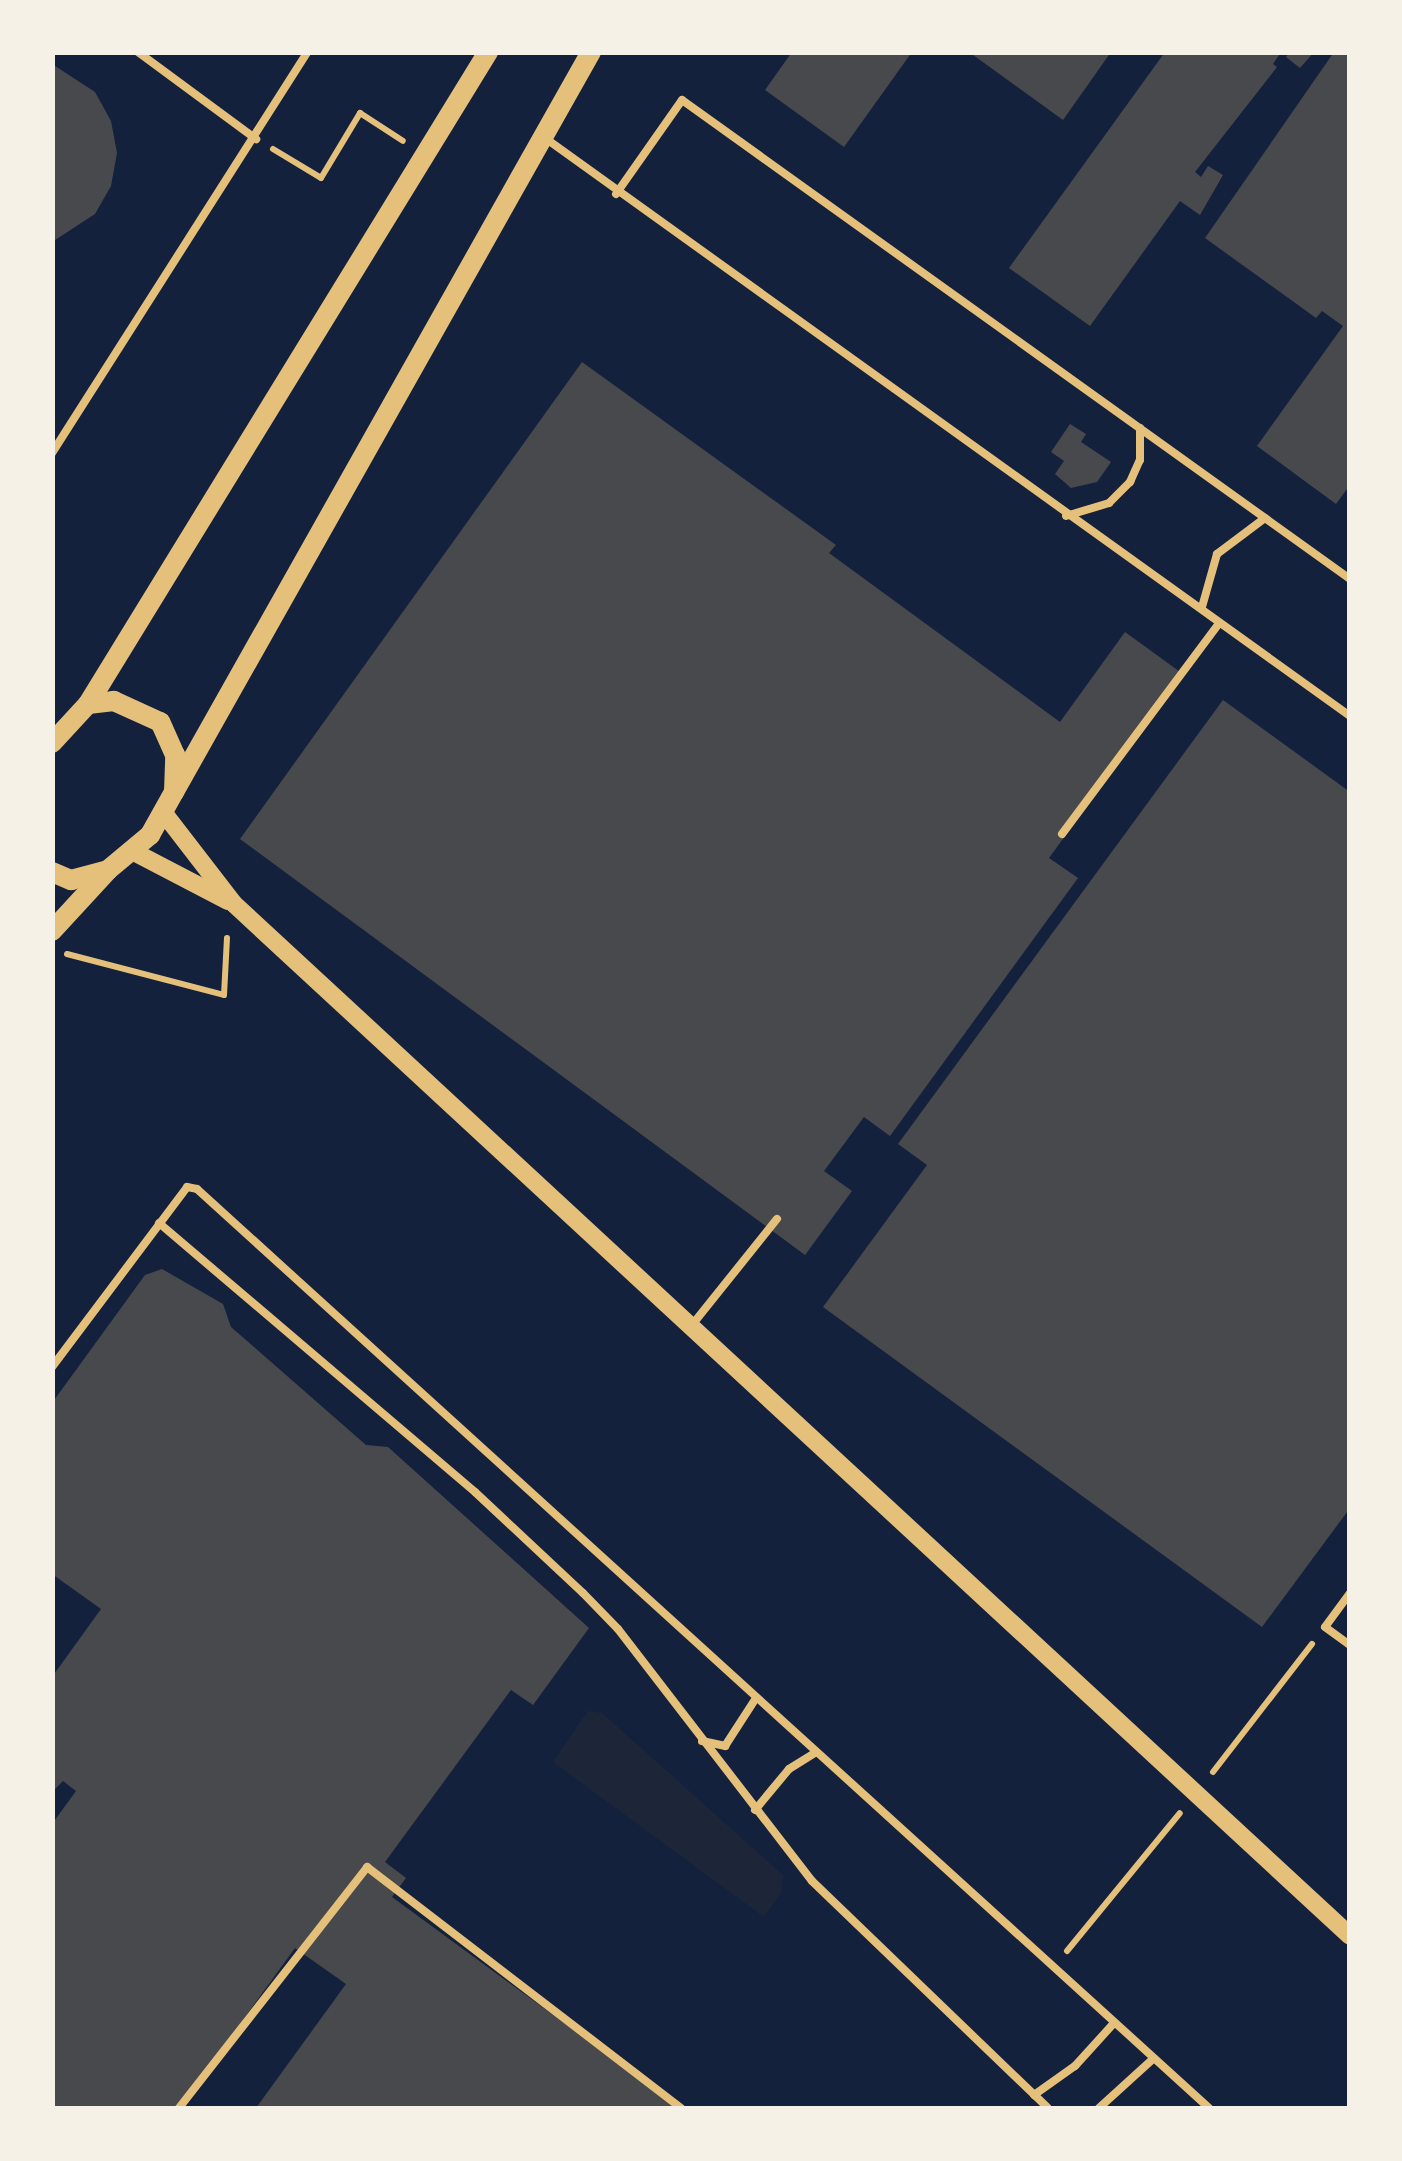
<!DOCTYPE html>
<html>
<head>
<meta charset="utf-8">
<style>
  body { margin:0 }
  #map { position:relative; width:1402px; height:2161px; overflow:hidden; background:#14213d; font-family:Helvetica,sans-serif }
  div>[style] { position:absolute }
  .green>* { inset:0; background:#1d2539 }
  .building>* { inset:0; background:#48494c }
  .path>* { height:6px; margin:-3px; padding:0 3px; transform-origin:3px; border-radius:3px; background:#e5c07b }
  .service>* { height:8px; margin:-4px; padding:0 4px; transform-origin:4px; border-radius:4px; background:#e5c07b }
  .tertiary>* { height:18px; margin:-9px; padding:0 9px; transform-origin:9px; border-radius:9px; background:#e5c07b }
  .secondary>* { height:20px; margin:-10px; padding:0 10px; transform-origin:10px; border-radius:10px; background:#e5c07b }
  span { translate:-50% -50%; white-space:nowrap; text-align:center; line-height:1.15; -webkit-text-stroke:9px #f6f1e7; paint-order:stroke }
  .frame { position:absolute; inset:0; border:55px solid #f6f1e7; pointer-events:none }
</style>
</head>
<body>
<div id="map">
  <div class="green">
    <i style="clip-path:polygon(588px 1711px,602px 1713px,783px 1875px,781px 1893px,764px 1917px,553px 1762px)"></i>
  </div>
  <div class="building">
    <i style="clip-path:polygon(792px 52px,912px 52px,844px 147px,765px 90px)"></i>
    <i style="clip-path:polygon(969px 52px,1111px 52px,1063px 120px)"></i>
    <i style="clip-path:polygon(1165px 52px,1281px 52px,1273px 64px,1277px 67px,1195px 172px,1201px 177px,1208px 166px,1223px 175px,1200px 215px,1180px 201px,1090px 326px,1009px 268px)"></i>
    <i style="clip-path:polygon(1290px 52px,1314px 52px,1300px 68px,1286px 57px)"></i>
    <i style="clip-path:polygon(1334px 52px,1350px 52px,1350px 485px,1336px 504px,1257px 446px,1343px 326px,1322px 311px,1316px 318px,1205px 238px)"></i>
    <i style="clip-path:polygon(52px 64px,95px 92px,111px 121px,117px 153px,111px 186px,95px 214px,52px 242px)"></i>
    <i style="clip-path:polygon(582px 362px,836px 545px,829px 553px,1060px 722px,1125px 632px,1183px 674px,1049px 858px,1078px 878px,890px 1136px,864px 1117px,824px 1171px,852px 1191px,805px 1255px,240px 839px)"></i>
    <i style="clip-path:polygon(1070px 424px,1086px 434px,1081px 442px,1111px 462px,1097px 482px,1071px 488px,1055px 474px,1064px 461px,1051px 452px)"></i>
    <i style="clip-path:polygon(1223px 700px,1350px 792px,1350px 1508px,1262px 1627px,823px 1307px,927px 1165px,898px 1144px)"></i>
    <i style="clip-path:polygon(162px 1269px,223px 1304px,231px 1327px,366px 1445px,388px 1447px,589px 1628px,533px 1705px,511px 1690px,385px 1862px,406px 1878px,392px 1897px,680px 2108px,256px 2108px,346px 1984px,295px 1948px,179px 2108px,52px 2108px,52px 1824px,76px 1791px,63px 1781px,52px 1792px,52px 1677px,101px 1609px,52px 1574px,52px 1403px,145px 1275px)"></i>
  </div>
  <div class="path">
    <i style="left:273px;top:149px;width:56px;rotate:31.1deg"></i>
    <i style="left:321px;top:178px;width:76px;rotate:-59deg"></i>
    <i style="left:360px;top:113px;width:51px;rotate:33.1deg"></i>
    <i style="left:67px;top:954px;width:162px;rotate:14.6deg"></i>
    <i style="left:224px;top:995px;width:57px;rotate:-87deg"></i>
    <i style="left:1213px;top:1772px;width:162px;rotate:-52.3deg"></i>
    <i style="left:1067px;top:1951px;width:178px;rotate:-50.7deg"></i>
  </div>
  <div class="service">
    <i style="left:138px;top:52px;width:147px;rotate:36.4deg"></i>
    <i style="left:545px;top:138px;width:991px;rotate:35.68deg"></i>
    <i style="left:616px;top:194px;width:115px;rotate:-54.9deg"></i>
    <i style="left:682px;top:100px;width:822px;rotate:35.64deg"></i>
    <i style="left:52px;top:453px;width:475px;rotate:-57.5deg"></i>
    <i style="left:1066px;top:516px;width:45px;rotate:-16.8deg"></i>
    <i style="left:1109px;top:503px;width:30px;rotate:-45deg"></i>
    <i style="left:1130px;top:482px;width:24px;rotate:-66deg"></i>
    <i style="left:1140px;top:460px;width:32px;rotate:-90deg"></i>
    <i style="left:1202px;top:607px;width:55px;rotate:-74.2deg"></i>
    <i style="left:1217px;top:554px;width:60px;rotate:-36.9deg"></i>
    <i style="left:1062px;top:834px;width:263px;rotate:-53.3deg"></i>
    <i style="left:159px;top:1223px;width:415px;rotate:40.4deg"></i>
    <i style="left:475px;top:1492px;width:148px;rotate:43.1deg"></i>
    <i style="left:583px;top:1593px;width:50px;rotate:45.8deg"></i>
    <i style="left:618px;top:1629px;width:318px;rotate:52.4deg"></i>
    <i style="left:812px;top:1881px;width:327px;rotate:43.9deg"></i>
    <i style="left:692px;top:1325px;width:136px;rotate:-51.3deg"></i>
    <i style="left:52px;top:1367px;width:225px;rotate:-53.1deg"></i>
    <i style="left:187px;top:1187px;width:10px;rotate:11deg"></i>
    <i style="left:197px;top:1189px;width:1367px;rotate:42.24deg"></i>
    <i style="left:1350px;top:1593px;width:42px;rotate:126.3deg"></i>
    <i style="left:1325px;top:1627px;width:31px;rotate:36deg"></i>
    <i style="left:702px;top:1741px;width:24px;rotate:12deg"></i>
    <i style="left:725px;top:1746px;width:57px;rotate:-57.1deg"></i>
    <i style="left:755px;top:1810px;width:53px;rotate:-50.3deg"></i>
    <i style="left:789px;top:1769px;width:32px;rotate:-32deg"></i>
    <i style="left:1034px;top:2095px;width:50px;rotate:-35.3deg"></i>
    <i style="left:1075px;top:2066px;width:58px;rotate:-47.8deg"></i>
    <i style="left:179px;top:2108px;width:306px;rotate:-52deg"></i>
    <i style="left:367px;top:1867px;width:396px;rotate:37.5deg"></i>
    <i style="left:1099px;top:2108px;width:74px;rotate:-42.3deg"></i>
  </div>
  <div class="tertiary">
    <i style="left:163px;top:812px;width:115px;rotate:52.4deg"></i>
    <i style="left:233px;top:903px;width:1521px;rotate:42.76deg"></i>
    <i style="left:134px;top:852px;width:106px;rotate:27.5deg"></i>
  </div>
  <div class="secondary">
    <i style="left:52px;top:743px;width:53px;rotate:-47.3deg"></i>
    <i style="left:88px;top:704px;width:765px;rotate:-58.47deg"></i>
    <i style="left:174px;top:792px;width:849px;rotate:-60.6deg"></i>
    <i style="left:52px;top:872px;width:21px;rotate:23deg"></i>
    <i style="left:71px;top:880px;width:38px;rotate:-15deg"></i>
    <i style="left:108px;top:870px;width:55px;rotate:-39.8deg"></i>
    <i style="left:150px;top:835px;width:49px;rotate:-60.8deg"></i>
    <i style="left:174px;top:792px;width:37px;rotate:-88deg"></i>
    <i style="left:175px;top:755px;width:36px;rotate:-114deg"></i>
    <i style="left:160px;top:722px;width:51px;rotate:-155.5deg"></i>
    <i style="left:114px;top:701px;width:26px;rotate:173deg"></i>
    <i style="left:52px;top:931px;width:83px;rotate:-47.4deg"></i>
  </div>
  <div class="frame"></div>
</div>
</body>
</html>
